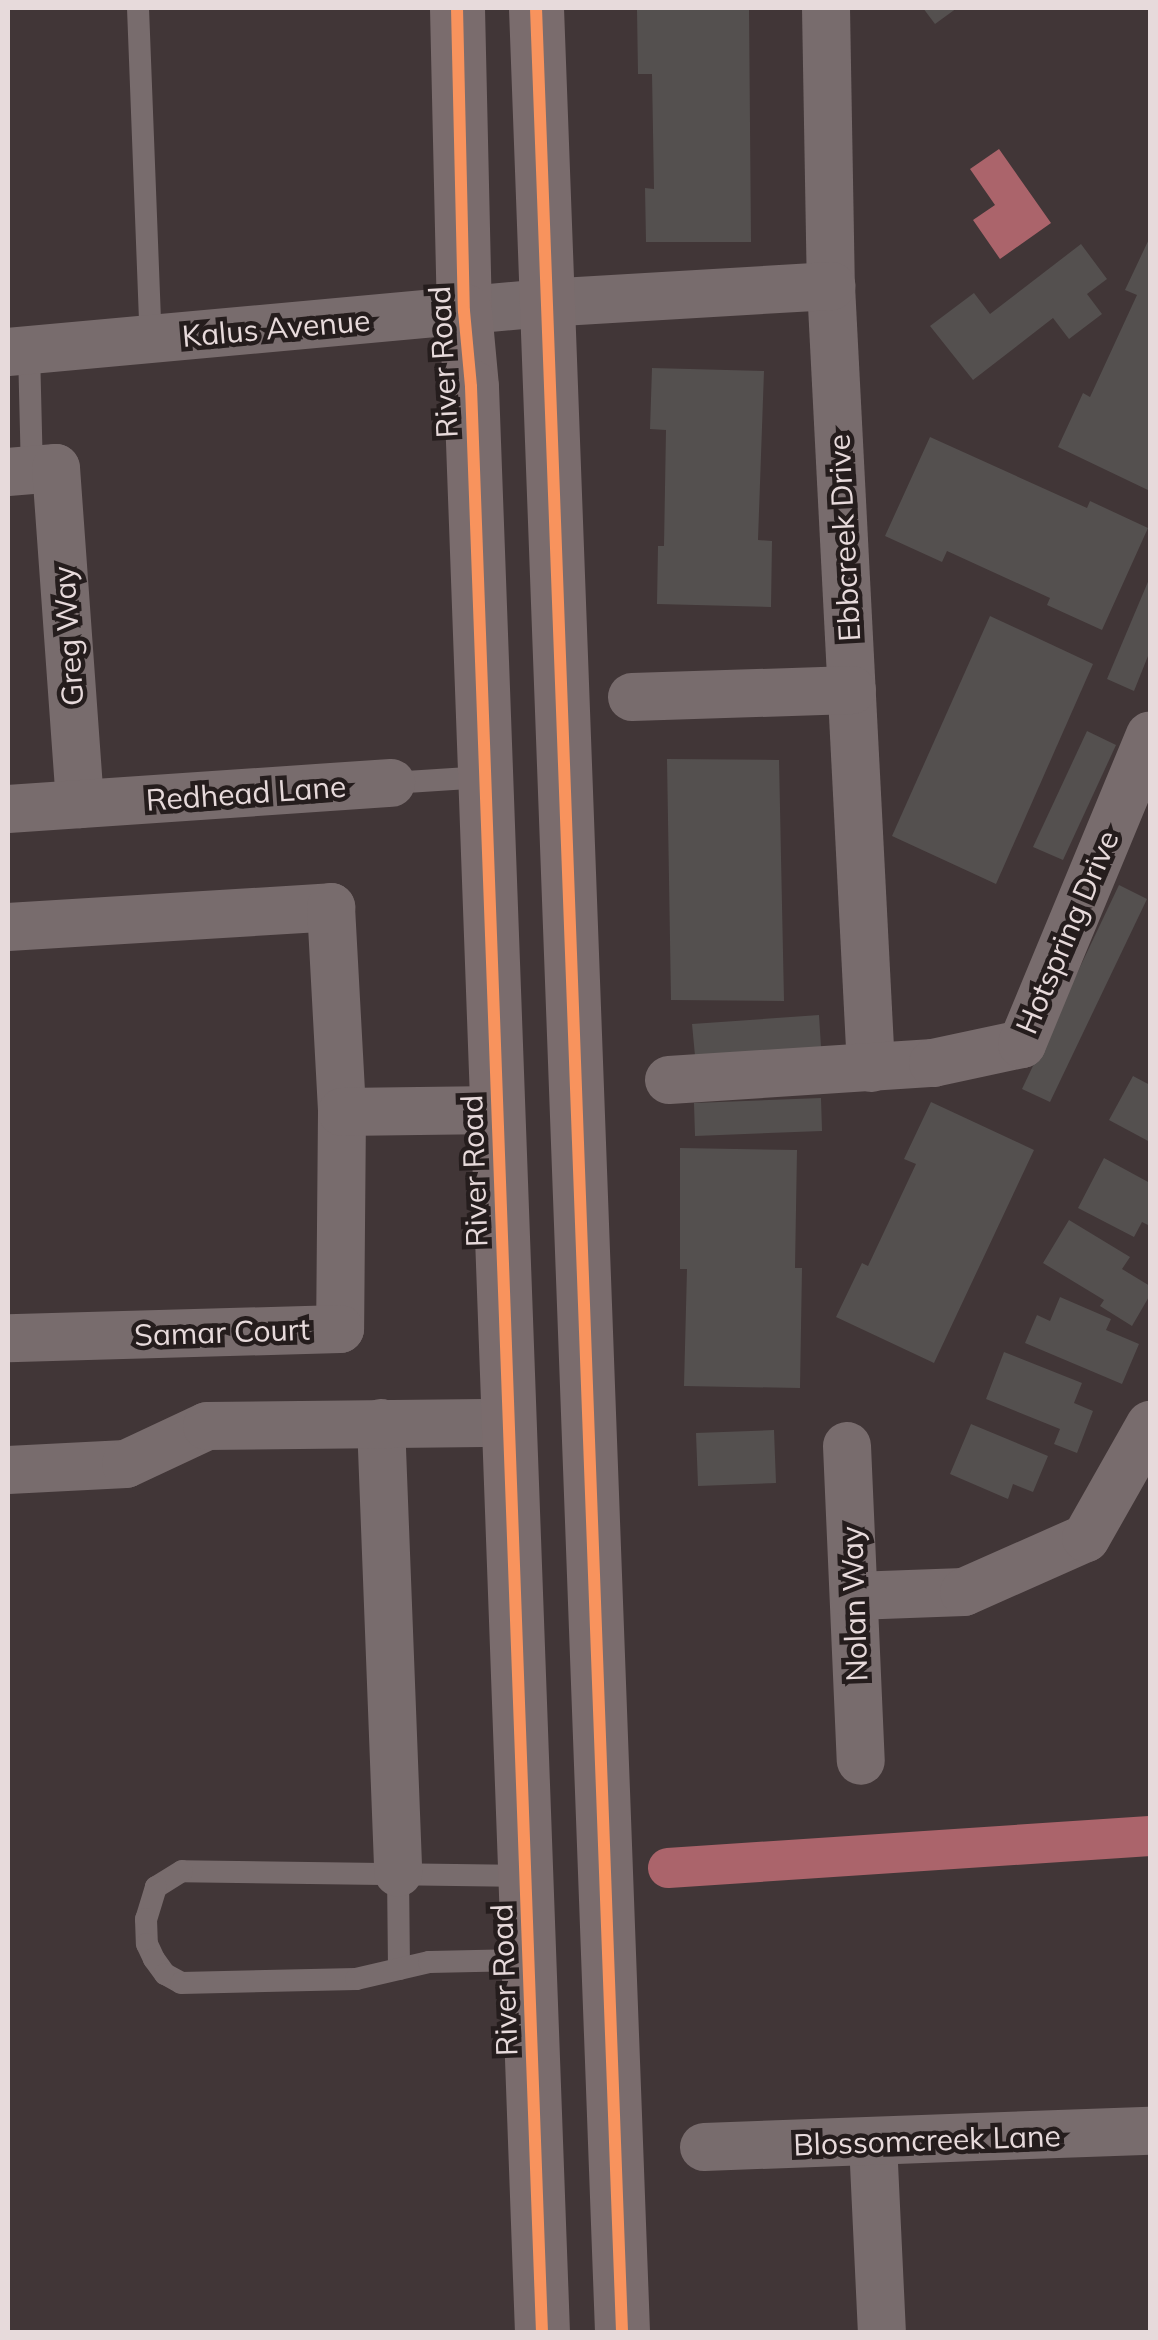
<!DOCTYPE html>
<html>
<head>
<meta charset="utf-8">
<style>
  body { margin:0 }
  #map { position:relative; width:1158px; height:2340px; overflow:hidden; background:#413637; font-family:Mulish,sans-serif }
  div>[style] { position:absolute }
  .water>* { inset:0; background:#ab646b }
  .canal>* { height:40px; margin:-20px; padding:0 20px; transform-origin:20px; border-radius:20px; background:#ab646b }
  .building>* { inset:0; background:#54504f }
  .service>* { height:22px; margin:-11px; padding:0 11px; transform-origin:11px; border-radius:11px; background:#786c6d }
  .minor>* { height:48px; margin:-24px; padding:0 24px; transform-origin:24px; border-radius:24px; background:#786c6d }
  .primary>* { height:55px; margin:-27.5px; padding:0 27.5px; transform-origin:27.5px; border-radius:27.5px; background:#7a6c6d }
  .cycleway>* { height:12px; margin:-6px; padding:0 6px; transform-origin:6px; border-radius:6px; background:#f8935d }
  span { translate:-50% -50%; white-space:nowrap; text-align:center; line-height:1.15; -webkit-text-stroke:9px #251d1d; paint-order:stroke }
  .street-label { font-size:30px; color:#e7dadb }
  .frame { position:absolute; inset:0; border:10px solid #e7dadb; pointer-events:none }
</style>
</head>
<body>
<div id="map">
  <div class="water">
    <i style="clip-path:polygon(999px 149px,1051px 223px,1000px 259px,973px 220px,995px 205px,970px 169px)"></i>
  </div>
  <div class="canal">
    <i style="left:668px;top:1868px;width:483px;rotate:-3.8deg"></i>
  </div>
  <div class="building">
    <i style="clip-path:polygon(923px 8px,957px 8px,935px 24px)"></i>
    <i style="clip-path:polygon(749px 9px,751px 242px,646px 242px,645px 188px,654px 189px,652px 74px,638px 74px,637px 10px)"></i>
    <i style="clip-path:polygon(1150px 237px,1150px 491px,1058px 447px,1083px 393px,1090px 397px,1137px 295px,1125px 290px)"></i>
    <i style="clip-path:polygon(1081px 244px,1107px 279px,1087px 294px,1102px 314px,1069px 339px,1053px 318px,973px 380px,930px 326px,974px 293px,990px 314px)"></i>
    <i style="clip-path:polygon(652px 368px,764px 371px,758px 540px,772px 541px,771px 607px,657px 604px,658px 546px,664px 546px,666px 430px,650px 429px)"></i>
    <i style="clip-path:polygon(930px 437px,1087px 508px,1090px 501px,1148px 528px,1102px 630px,1047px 605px,1050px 598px,947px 551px,942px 562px,885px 536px)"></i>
    <i style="clip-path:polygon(1150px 577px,1150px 651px,1134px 691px,1107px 679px)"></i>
    <i style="clip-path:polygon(990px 616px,1093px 664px,996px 884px,892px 836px)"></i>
    <i style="clip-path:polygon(1087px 731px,1116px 745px,1063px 860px,1033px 847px)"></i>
    <i style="clip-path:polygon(667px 759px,779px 760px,784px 1001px,671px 1000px)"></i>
    <i style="clip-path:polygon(1119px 885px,1147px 899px,1050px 1102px,1022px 1089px)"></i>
    <i style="clip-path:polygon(819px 1015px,821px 1047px,695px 1056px,692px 1024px)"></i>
    <i style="clip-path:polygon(1133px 1076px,1150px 1085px,1150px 1142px,1109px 1120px)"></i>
    <i style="clip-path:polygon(821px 1098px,822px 1131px,695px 1136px,694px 1103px)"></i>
    <i style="clip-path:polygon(931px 1102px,1034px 1150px,934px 1363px,836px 1317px,862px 1263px,868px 1266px,916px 1164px,904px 1159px)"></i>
    <i style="clip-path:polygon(680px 1148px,797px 1150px,795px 1268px,802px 1268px,800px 1388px,684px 1386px,687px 1269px,680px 1269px)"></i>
    <i style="clip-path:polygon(1104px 1158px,1150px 1183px,1150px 1226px,1142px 1222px,1134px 1237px,1078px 1208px)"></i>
    <i style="clip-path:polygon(1069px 1220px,1130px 1257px,1122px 1269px,1150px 1286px,1150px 1295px,1132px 1326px,1100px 1306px,1104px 1300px,1043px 1263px)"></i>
    <i style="clip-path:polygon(1060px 1297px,1111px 1319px,1106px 1330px,1139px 1344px,1122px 1384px,1025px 1343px,1037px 1315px,1050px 1321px)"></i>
    <i style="clip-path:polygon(1004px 1352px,1082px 1383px,1074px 1403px,1093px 1411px,1077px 1453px,1054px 1444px,1060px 1429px,986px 1399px)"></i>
    <i style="clip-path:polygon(971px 1424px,1048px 1456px,1033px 1492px,1013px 1484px,1008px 1499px,950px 1474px)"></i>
    <i style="clip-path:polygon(774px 1430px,776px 1483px,698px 1486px,696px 1433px)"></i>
  </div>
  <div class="service">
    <i style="left:138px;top:8px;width:332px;rotate:87.8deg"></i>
    <i style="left:29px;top:350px;width:120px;rotate:88.6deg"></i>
    <i style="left:391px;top:783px;width:93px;rotate:-3.7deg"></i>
    <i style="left:398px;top:1873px;width:96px;rotate:89.4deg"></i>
    <i style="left:525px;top:1876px;width:343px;rotate:-179.2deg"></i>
    <i style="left:182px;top:1871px;width:31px;rotate:148deg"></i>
    <i style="left:156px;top:1887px;width:34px;rotate:107deg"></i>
    <i style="left:146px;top:1919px;width:25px;rotate:88deg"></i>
    <i style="left:147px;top:1944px;width:17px;rotate:65deg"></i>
    <i style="left:154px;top:1959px;width:19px;rotate:54deg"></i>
    <i style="left:165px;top:1974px;width:18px;rotate:29deg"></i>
    <i style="left:181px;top:1983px;width:175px;rotate:-1.3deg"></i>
    <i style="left:356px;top:1979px;width:75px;rotate:-13.1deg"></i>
    <i style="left:429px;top:1962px;width:99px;rotate:-1.2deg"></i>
  </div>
  <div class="minor">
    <i style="left:826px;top:8px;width:278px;rotate:89deg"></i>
    <i style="left:831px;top:286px;width:783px;rotate:87.07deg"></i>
    <i style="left:8px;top:352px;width:538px;rotate:-5.22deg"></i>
    <i style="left:544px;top:303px;width:288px;rotate:-3.4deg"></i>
    <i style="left:8px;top:472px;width:48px;rotate:-4.8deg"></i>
    <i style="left:56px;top:468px;width:337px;rotate:85.9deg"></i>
    <i style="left:632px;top:697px;width:220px;rotate:-1.8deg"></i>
    <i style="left:8px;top:809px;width:384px;rotate:-3.9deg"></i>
    <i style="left:8px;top:927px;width:324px;rotate:-3.5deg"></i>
    <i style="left:331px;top:907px;width:205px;rotate:86.9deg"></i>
    <i style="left:342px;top:1112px;width:217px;rotate:90.5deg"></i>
    <i style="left:340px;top:1329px;width:332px;rotate:178.4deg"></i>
    <i style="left:669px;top:1080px;width:265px;rotate:-3.7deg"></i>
    <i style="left:933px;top:1063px;width:91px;rotate:-12.1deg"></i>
    <i style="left:1022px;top:1044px;width:334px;rotate:-67.5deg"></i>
    <i style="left:342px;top:1112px;width:154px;rotate:-0.7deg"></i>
    <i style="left:381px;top:1423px;width:450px;rotate:87.8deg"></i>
    <i style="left:847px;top:1446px;width:315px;rotate:87.5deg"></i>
    <i style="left:8px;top:1470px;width:118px;rotate:-2.9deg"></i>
    <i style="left:126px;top:1464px;width:89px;rotate:-25.1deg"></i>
    <i style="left:207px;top:1426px;width:301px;rotate:-0.6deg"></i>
    <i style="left:854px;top:1596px;width:110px;rotate:-2.1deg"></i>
    <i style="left:964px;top:1592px;width:133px;rotate:-23.9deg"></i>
    <i style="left:1086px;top:1538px;width:130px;rotate:-60.5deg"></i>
    <i style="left:873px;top:2143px;width:189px;rotate:87.3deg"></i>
    <i style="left:704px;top:2147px;width:446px;rotate:-2.1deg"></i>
  </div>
  <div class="primary">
    <i style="left:457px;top:8px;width:303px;rotate:88.7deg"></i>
    <i style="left:464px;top:311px;width:76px;rotate:84.7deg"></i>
    <i style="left:471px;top:387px;width:1946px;rotate:87.91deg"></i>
    <i style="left:536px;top:8px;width:2326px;rotate:87.88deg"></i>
  </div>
  <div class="cycleway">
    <i style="left:457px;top:8px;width:303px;rotate:88.7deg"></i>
    <i style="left:464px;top:311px;width:76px;rotate:84.7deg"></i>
    <i style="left:471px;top:387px;width:1946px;rotate:87.91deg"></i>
    <i style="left:536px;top:8px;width:2326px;rotate:87.88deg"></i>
  </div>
  <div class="street-label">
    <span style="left:276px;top:328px;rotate:-5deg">Kalus Avenue</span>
    <span style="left:443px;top:362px;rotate:-93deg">River Road</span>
    <span style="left:844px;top:538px;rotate:-93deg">Ebbcreek Drive</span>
    <span style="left:68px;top:636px;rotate:-94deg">Greg Way</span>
    <span style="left:246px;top:793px;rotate:-4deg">Redhead Lane</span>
    <span style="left:1067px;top:932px;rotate:-67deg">Hotspring Drive</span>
    <span style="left:474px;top:1171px;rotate:-92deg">River Road</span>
    <span style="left:222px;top:1332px;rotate:-2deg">Samar Court</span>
    <span style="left:854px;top:1604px;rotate:-92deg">Nolan Way</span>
    <span style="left:504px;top:1980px;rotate:-92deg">River Road</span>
    <span style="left:927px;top:2140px;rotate:-2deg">Blossomcreek Lane</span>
  </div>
  <div class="frame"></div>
</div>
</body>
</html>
